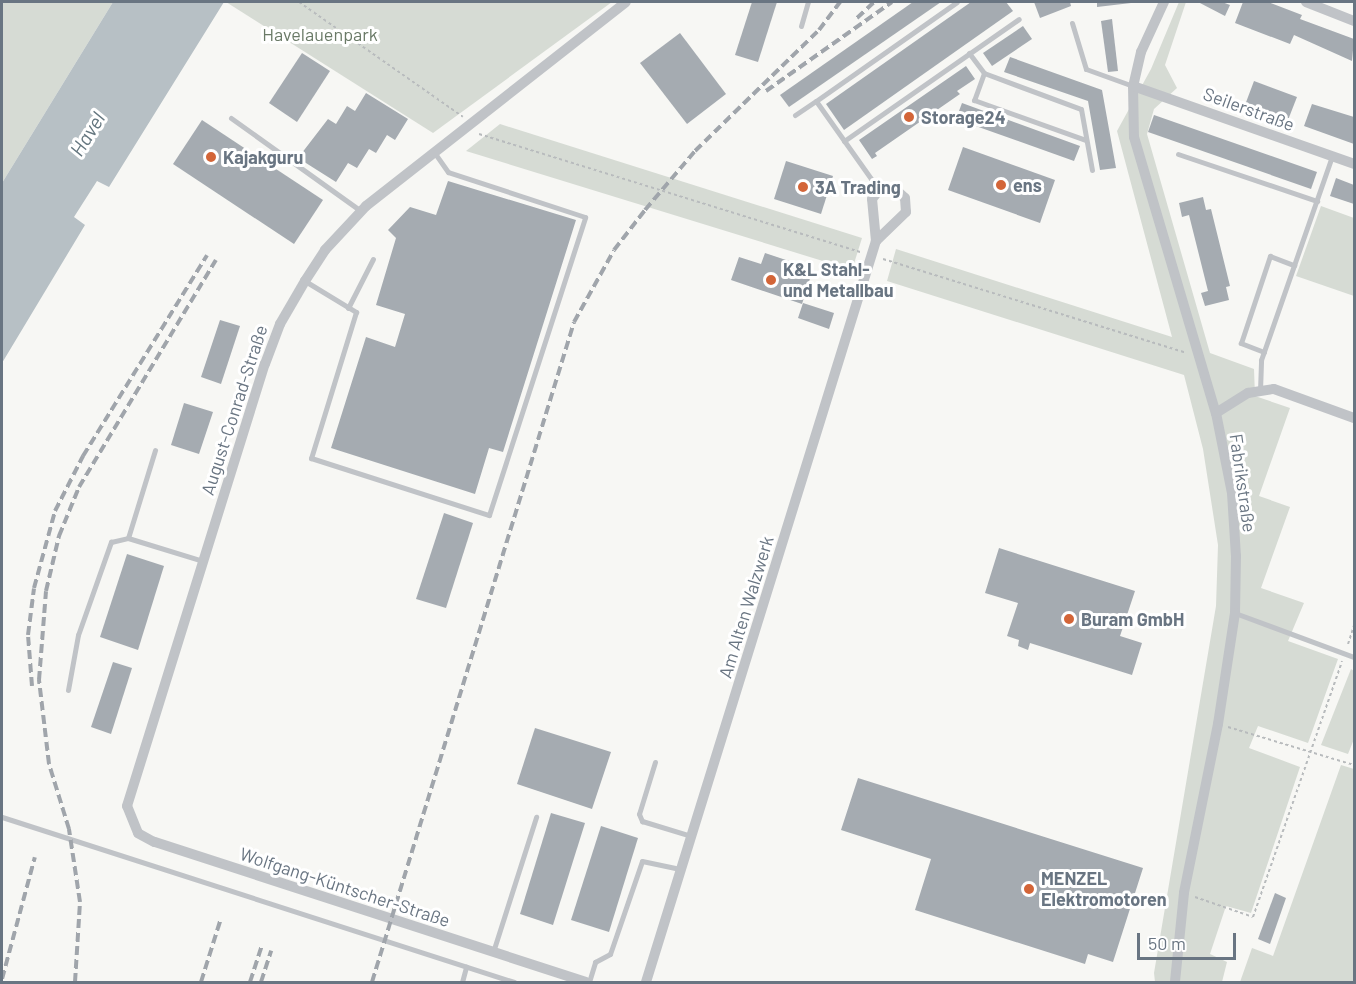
<!DOCTYPE html>
<html>
<head>
<meta charset="utf-8">
<style>
  body { margin:0 }
  #map { position:relative; width:1356px; height:984px; overflow:hidden; background:#f7f7f4; font-family:Barlow,sans-serif }
  div>[style] { position:absolute }
  .green>* { inset:0; background:#d6dbd4 }
  .water>* { inset:0; background:#b7c0c5 }
  .building>* { inset:0; background:#a5abb1 }
  .path>* { height:2px; margin-top:-1px; transform-origin:0; background:repeating-linear-gradient(90deg,#b8bbbd 0 3px,transparent 0 6px) }
  .lane>* { height:5px; margin:-2.5px; padding:0 2.5px; transform-origin:2.5px; border-radius:2.5px; background:#c0c3c7 }
  .street>* { height:10px; margin:-5px; padding:0 5px; transform-origin:5px; border-radius:5px; background:#c0c3c7 }
  .rail>* { height:4px; margin-top:-2px; transform-origin:0; background:repeating-linear-gradient(90deg,#a0a5ab 0 9px,transparent 0 13.5px) }
  .dots>* { width:16px; height:16px; translate:-50% -50%; box-sizing:border-box; border:3px solid #fff; border-radius:50% }
  span { translate:-50% -50%; white-space:nowrap; text-align:center; line-height:1.15; -webkit-text-stroke:6px #fff; paint-order:stroke }
  .park-label { font-size:18px; color:#6a7a67 }
  .street-label { font-size:18px; color:#697582 }
  .poi-label { font-size:18px; color:#697582; font-weight:700 }
  .left { translate:0 -50%; text-align:left }
  .water-label { font-size:20px; color:#64767f; font-style:italic }
  .frame { position:absolute; inset:0; border:3px solid #697582; pointer-events:none }
  .scale { position:absolute; left:1137px; top:933px; width:99px; height:27px; box-sizing:border-box; border:3px solid #697582; border-top:0; padding-left:8px; font-size:18px; line-height:21px; white-space:nowrap; color:#697582; -webkit-text-stroke:4px #fff; paint-order:stroke }
</style>
</head>
<body>
<div id="map">
  <div class="green">
    <i style="clip-path:polygon(2px 2px,113px 2px,2px 183px)"></i>
    <i style="clip-path:polygon(226px 2px,612px 2px,433px 133px)"></i>
    <i style="clip-path:polygon(1179px 2px,1186px 2px,1165px 65px,1177px 88px,1154px 109px,1147px 134px,1210px 353px,1254px 369px,1255px 396px,1290px 408px,1259px 496px,1290px 507px,1261px 588px,1304px 603px,1288px 641px,1338px 659px,1308px 743px,1258px 726px,1249px 748px,1300px 767px,1251px 913px,1226px 906px,1210px 954px,1227px 962px,1222px 982px,1155px 982px,1154px 973px,1216px 606px,1218px 545px,1203px 449px,1184px 375px,887px 281px,896px 249px,1172px 337px,1117px 131px,1151px 69px)"></i>
    <i style="clip-path:polygon(500px 124px,862px 238px,852px 270px,466px 151px)"></i>
    <i style="clip-path:polygon(1321px 206px,1354px 218px,1354px 296px,1296px 276px)"></i>
    <i style="clip-path:polygon(1351px 669px,1354px 671px,1354px 739px,1348px 754px,1321px 745px)"></i>
    <i style="clip-path:polygon(1341px 765px,1354px 769px,1354px 982px,1240px 982px,1252px 948px,1273px 956px)"></i>
  </div>
  <div class="water">
    <i style="clip-path:polygon(113px 2px,224px 2px,109px 187px,97px 181px,74px 217px,85px 225px,2px 363px,2px 183px)"></i>
  </div>
  <div class="building">
    <i style="clip-path:polygon(752px 2px,777px 2px,758px 62px,735px 55px)"></i>
    <i style="clip-path:polygon(913px 2px,941px 2px,789px 107px,780px 95px)"></i>
    <i style="clip-path:polygon(971px 2px,1006px 2px,1013px 11px,844px 130px,826px 104px)"></i>
    <i style="clip-path:polygon(1034px 2px,1070px 2px,1071px 6px,1040px 18px)"></i>
    <i style="clip-path:polygon(1097px 2px,1131px 2px,1131px 3px,1097px 7px)"></i>
    <i style="clip-path:polygon(1198px 2px,1222px 2px,1230px 5px,1225px 16px)"></i>
    <i style="clip-path:polygon(1243px 2px,1268px 2px,1302px 15px,1300px 19px,1354px 39px,1352px 61px,1294px 35px,1290px 44px,1235px 23px)"></i>
    <i style="clip-path:polygon(1112px 19px,1118px 71px,1108px 72px,1101px 21px)"></i>
    <i style="clip-path:polygon(1023px 26px,1032px 39px,992px 66px,983px 53px)"></i>
    <i style="clip-path:polygon(680px 33px,726px 94px,687px 124px,640px 63px)"></i>
    <i style="clip-path:polygon(302px 53px,330px 71px,297px 122px,269px 103px)"></i>
    <i style="clip-path:polygon(1010px 57px,1102px 90px,1116px 168px,1100px 170px,1088px 101px,1004px 72px)"></i>
    <i style="clip-path:polygon(966px 66px,975px 79px,957px 91px,960px 94px,875px 153px,877px 156px,872px 159px,859px 140px)"></i>
    <i style="clip-path:polygon(1254px 81px,1297px 97px,1288px 120px,1245px 105px)"></i>
    <i style="clip-path:polygon(366px 93px,408px 119px,395px 140px,387px 135px,376px 153px,369px 149px,357px 168px,348px 163px,336px 182px,298px 158px,328px 119px,336px 124px,347px 106px,355px 111px)"></i>
    <i style="clip-path:polygon(962px 103px,1080px 146px,1074px 161px,956px 119px)"></i>
    <i style="clip-path:polygon(1312px 104px,1354px 117px,1354px 144px,1304px 126px)"></i>
    <i style="clip-path:polygon(1154px 115px,1317px 172px,1311px 189px,1148px 132px)"></i>
    <i style="clip-path:polygon(202px 120px,323px 200px,294px 244px,173px 164px)"></i>
    <i style="clip-path:polygon(963px 147px,1055px 180px,1040px 223px,948px 190px)"></i>
    <i style="clip-path:polygon(786px 161px,833px 176px,821px 214px,774px 199px)"></i>
    <i style="clip-path:polygon(1336px 178px,1354px 185px,1354px 204px,1330px 196px)"></i>
    <i style="clip-path:polygon(448px 181px,576px 220px,503px 452px,489px 448px,475px 494px,331px 448px,366px 337px,395px 347px,405px 314px,376px 305px,396px 238px,388px 230px,410px 207px,436px 215px)"></i>
    <i style="clip-path:polygon(1203px 197px,1206px 210px,1211px 209px,1230px 286px,1226px 287px,1229px 300px,1205px 306px,1201px 293px,1208px 291px,1189px 215px,1182px 217px,1179px 203px)"></i>
    <i style="clip-path:polygon(765px 253px,813px 269px,802px 304px,731px 280px,739px 257px,761px 264px)"></i>
    <i style="clip-path:polygon(803px 303px,834px 313px,829px 329px,798px 318px)"></i>
    <i style="clip-path:polygon(220px 320px,240px 326px,221px 384px,201px 377px)"></i>
    <i style="clip-path:polygon(184px 403px,213px 412px,199px 454px,171px 445px)"></i>
    <i style="clip-path:polygon(444px 513px,473px 523px,446px 608px,416px 599px)"></i>
    <i style="clip-path:polygon(999px 548px,1135px 591px,1120px 636px,1142px 643px,1132px 675px,1030px 643px,1028px 650px,1018px 646px,1019px 640px,1007px 636px,1018px 603px,985px 593px)"></i>
    <i style="clip-path:polygon(127px 554px,164px 566px,138px 650px,100px 637px)"></i>
    <i style="clip-path:polygon(113px 662px,132px 668px,111px 734px,91px 727px)"></i>
    <i style="clip-path:polygon(535px 728px,611px 752px,592px 809px,517px 784px)"></i>
    <i style="clip-path:polygon(858px 778px,1143px 868px,1113px 962px,1088px 954px,1085px 964px,915px 910px,931px 859px,841px 830px)"></i>
    <i style="clip-path:polygon(551px 813px,585px 823px,553px 925px,520px 914px)"></i>
    <i style="clip-path:polygon(601px 826px,638px 838px,609px 932px,571px 920px)"></i>
    <i style="clip-path:polygon(1275px 893px,1286px 898px,1270px 944px,1258px 939px)"></i>
  </div>
  <div class="path">
    <i style="left:299px;top:2px;width:200px;rotate:35deg"></i>
    <i style="left:479px;top:134px;width:399px;rotate:17.2deg"></i>
    <i style="left:883px;top:259px;width:318px;rotate:17.2deg"></i>
    <i style="left:1348px;top:644px;width:19px;rotate:-72deg"></i>
    <i style="left:1228px;top:727px;width:132px;rotate:16.8deg"></i>
    <i style="left:1195px;top:897px;width:61px;rotate:19deg"></i>
    <i style="left:1253px;top:917px;width:271px;rotate:-70.8deg"></i>
  </div>
  <div class="lane">
    <i style="left:1072px;top:23px;width:48px;rotate:73.1deg"></i>
    <i style="left:1086px;top:69px;width:50px;rotate:19.9deg"></i>
    <i style="left:801px;top:26px;width:25px;rotate:-74deg"></i>
    <i style="left:969px;top:53px;width:25px;rotate:53deg"></i>
    <i style="left:984px;top:73px;width:103px;rotate:20.4deg"></i>
    <i style="left:1081px;top:109px;width:62px;rotate:79.8deg"></i>
    <i style="left:984px;top:73px;width:29px;rotate:110deg"></i>
    <i style="left:974px;top:100px;width:119px;rotate:19.7deg"></i>
    <i style="left:795px;top:115px;width:25px;rotate:-34deg"></i>
    <i style="left:231px;top:118px;width:160px;rotate:35.6deg"></i>
    <i style="left:844px;top:141px;width:213px;rotate:-34.9deg"></i>
    <i style="left:1178px;top:154px;width:147px;rotate:18.7deg"></i>
    <i style="left:879px;top:190px;width:109px;rotate:-125.3deg"></i>
    <i style="left:816px;top:101px;width:172px;rotate:-35.1deg"></i>
    <i style="left:305px;top:281px;width:60px;rotate:31.3deg"></i>
    <i style="left:356px;top:312px;width:153px;rotate:107.1deg"></i>
    <i style="left:311px;top:458px;width:187px;rotate:17.8deg"></i>
    <i style="left:489px;top:515px;width:313px;rotate:-72.1deg"></i>
    <i style="left:585px;top:217px;width:144px;rotate:-161.8deg"></i>
    <i style="left:448px;top:172px;width:24px;rotate:-125deg"></i>
    <i style="left:348px;top:308px;width:55px;rotate:-63deg"></i>
    <i style="left:1264px;top:352px;width:25px;rotate:-159deg"></i>
    <i style="left:1241px;top:343px;width:92px;rotate:-71.6deg"></i>
    <i style="left:1270px;top:256px;width:26px;rotate:21deg"></i>
    <i style="left:1260px;top:391px;width:31px;rotate:-88deg"></i>
    <i style="left:1261px;top:360px;width:216px;rotate:-70.8deg"></i>
    <i style="left:128px;top:538px;width:92px;rotate:-72.9deg"></i>
    <i style="left:1235px;top:613px;width:127px;rotate:20.3deg"></i>
    <i style="left:68px;top:690px;width:56px;rotate:-79.7deg"></i>
    <i style="left:78px;top:635px;width:99px;rotate:-70.5deg"></i>
    <i style="left:111px;top:542px;width:17px;rotate:-13deg"></i>
    <i style="left:128px;top:538px;width:78px;rotate:17deg"></i>
    <i style="left:655px;top:762px;width:54px;rotate:107.1deg"></i>
    <i style="left:639px;top:814px;width:8px;rotate:67deg"></i>
    <i style="left:642px;top:821px;width:51px;rotate:17deg"></i>
    <i style="left:2px;top:817px;width:538px;rotate:17.86deg"></i>
    <i style="left:493px;top:952px;width:142px;rotate:-72.3deg"></i>
    <i style="left:462px;top:982px;width:16px;rotate:-75deg"></i>
    <i style="left:589px;top:982px;width:21px;rotate:-73deg"></i>
    <i style="left:595px;top:962px;width:17px;rotate:-28deg"></i>
    <i style="left:610px;top:954px;width:98px;rotate:-71deg"></i>
    <i style="left:642px;top:861px;width:40px;rotate:12deg"></i>
  </div>
  <div class="street">
    <i style="left:1164px;top:2px;width:55px;rotate:114.7deg"></i>
    <i style="left:1141px;top:52px;width:35px;rotate:103deg"></i>
    <i style="left:1133px;top:86px;width:51px;rotate:88.9deg"></i>
    <i style="left:1134px;top:137px;width:288px;rotate:73.5deg"></i>
    <i style="left:1216px;top:413px;width:82px;rotate:78.7deg"></i>
    <i style="left:1232px;top:493px;width:63px;rotate:86.4deg"></i>
    <i style="left:1236px;top:556px;width:57px;rotate:91deg"></i>
    <i style="left:1235px;top:613px;width:112px;rotate:98.7deg"></i>
    <i style="left:1218px;top:724px;width:172px;rotate:101.4deg"></i>
    <i style="left:1184px;top:893px;width:89px;rotate:95.8deg"></i>
    <i style="left:1306px;top:2px;width:52px;rotate:21.6deg"></i>
    <i style="left:1133px;top:86px;width:234px;rotate:19.4deg"></i>
    <i style="left:895px;top:189px;width:13px;rotate:42deg"></i>
    <i style="left:905px;top:198px;width:14px;rotate:86deg"></i>
    <i style="left:906px;top:212px;width:42px;rotate:136deg"></i>
    <i style="left:876px;top:241px;width:42px;rotate:-95.4deg"></i>
    <i style="left:872px;top:199px;width:11px;rotate:-52deg"></i>
    <i style="left:879px;top:190px;width:16px;rotate:-4deg"></i>
    <i style="left:1216px;top:413px;width:38px;rotate:-32deg"></i>
    <i style="left:1248px;top:393px;width:26px;rotate:-9deg"></i>
    <i style="left:1274px;top:389px;width:85px;rotate:19.9deg"></i>
    <i style="left:586px;top:982px;width:454px;rotate:-162deg"></i>
    <i style="left:154px;top:842px;width:18px;rotate:-151deg"></i>
    <i style="left:138px;top:833px;width:29px;rotate:-112deg"></i>
    <i style="left:127px;top:806px;width:463px;rotate:-72.7deg"></i>
    <i style="left:265px;top:364px;width:43px;rotate:-69.4deg"></i>
    <i style="left:280px;top:324px;width:50px;rotate:-59.8deg"></i>
    <i style="left:305px;top:281px;width:37px;rotate:-57deg"></i>
    <i style="left:325px;top:250px;width:60px;rotate:-47deg"></i>
    <i style="left:366px;top:206px;width:330px;rotate:-38.1deg"></i>
    <i style="left:646px;top:982px;width:776px;rotate:-72.76deg"></i>
  </div>
  <div class="rail">
    <i style="left:857px;top:18px;width:23px;rotate:-43deg"></i>
    <i style="left:766px;top:91px;width:154px;rotate:-35.2deg"></i>
    <i style="left:32px;top:686px;width:51px;rotate:-94.5deg"></i>
    <i style="left:28px;top:635px;width:47px;rotate:-82.7deg"></i>
    <i style="left:34px;top:588px;width:80px;rotate:-74.7deg"></i>
    <i style="left:55px;top:511px;width:62px;rotate:-63deg"></i>
    <i style="left:83px;top:456px;width:236px;rotate:-58.3deg"></i>
    <i style="left:2px;top:979px;width:126px;rotate:-74.9deg"></i>
    <i style="left:75px;top:982px;width:80px;rotate:-86.4deg"></i>
    <i style="left:80px;top:902px;width:74px;rotate:-98.6deg"></i>
    <i style="left:69px;top:829px;width:68px;rotate:-107.1deg"></i>
    <i style="left:49px;top:764px;width:85px;rotate:-96.8deg"></i>
    <i style="left:39px;top:680px;width:89px;rotate:-85.5deg"></i>
    <i style="left:46px;top:591px;width:57px;rotate:-76.7deg"></i>
    <i style="left:59px;top:536px;width:53px;rotate:-67.8deg"></i>
    <i style="left:79px;top:487px;width:265px;rotate:-58.9deg"></i>
    <i style="left:201px;top:982px;width:67px;rotate:-72.6deg"></i>
    <i style="left:250px;top:982px;width:40px;rotate:-72deg"></i>
    <i style="left:261px;top:982px;width:33px;rotate:-72deg"></i>
    <i style="left:372px;top:982px;width:690px;rotate:-72.98deg"></i>
    <i style="left:574px;top:322px;width:82px;rotate:-60.9deg"></i>
    <i style="left:614px;top:250px;width:51px;rotate:-52.2deg"></i>
    <i style="left:645px;top:210px;width:77px;rotate:-49.7deg"></i>
    <i style="left:695px;top:151px;width:173px;rotate:-44.3deg"></i>
    <i style="left:819px;top:30px;width:35px;rotate:-53deg"></i>
  </div>
  <div class="dots">
    <i style="left:909px;top:117px;background:#d36538"></i>
    <i style="left:211px;top:157px;background:#d36538"></i>
    <i style="left:1001px;top:185px;background:#d36538"></i>
    <i style="left:803px;top:187px;background:#d36538"></i>
    <i style="left:771px;top:280px;background:#d36538"></i>
    <i style="left:1069px;top:619px;background:#d36538"></i>
    <i style="left:1029px;top:889px;background:#d36538"></i>
  </div>
  <div class="park-label">
    <span style="left:320px;top:34px">Havelauenpark</span>
  </div>
  <div class="street-label">
    <span style="left:1249px;top:109px;rotate:20deg">Seilerstraße</span>
    <span style="left:234px;top:410px;rotate:-72deg">August-Conrad-Straße</span>
    <span style="left:1243px;top:483px;rotate:82deg">Fabrikstraße</span>
    <span style="left:746px;top:607px;rotate:-73deg">Am Alten Walzwerk</span>
    <span style="left:345px;top:887px;rotate:18deg">Wolfgang-Küntscher-Straße</span>
  </div>
  <div class="poi-label">
    <span class="left" style="left:921px;top:117px">Storage24</span>
    <span class="left" style="left:223px;top:157px">Kajakguru</span>
    <span class="left" style="left:1013px;top:185px">ens</span>
    <span class="left" style="left:815px;top:187px">3A Trading</span>
    <span class="left" style="left:783px;top:280px">K&amp;L Stahl-<br>und Metallbau</span>
    <span class="left" style="left:1081px;top:619px">Buram GmbH</span>
    <span class="left" style="left:1041px;top:889px">MENZEL<br>Elektromotoren</span>
  </div>
  <div class="water-label">
    <span style="left:87px;top:134px;rotate:-58deg">Havel</span>
  </div>
  <div class="frame"></div>
  <div class="scale">50 m</div>
</div>
</body>
</html>
